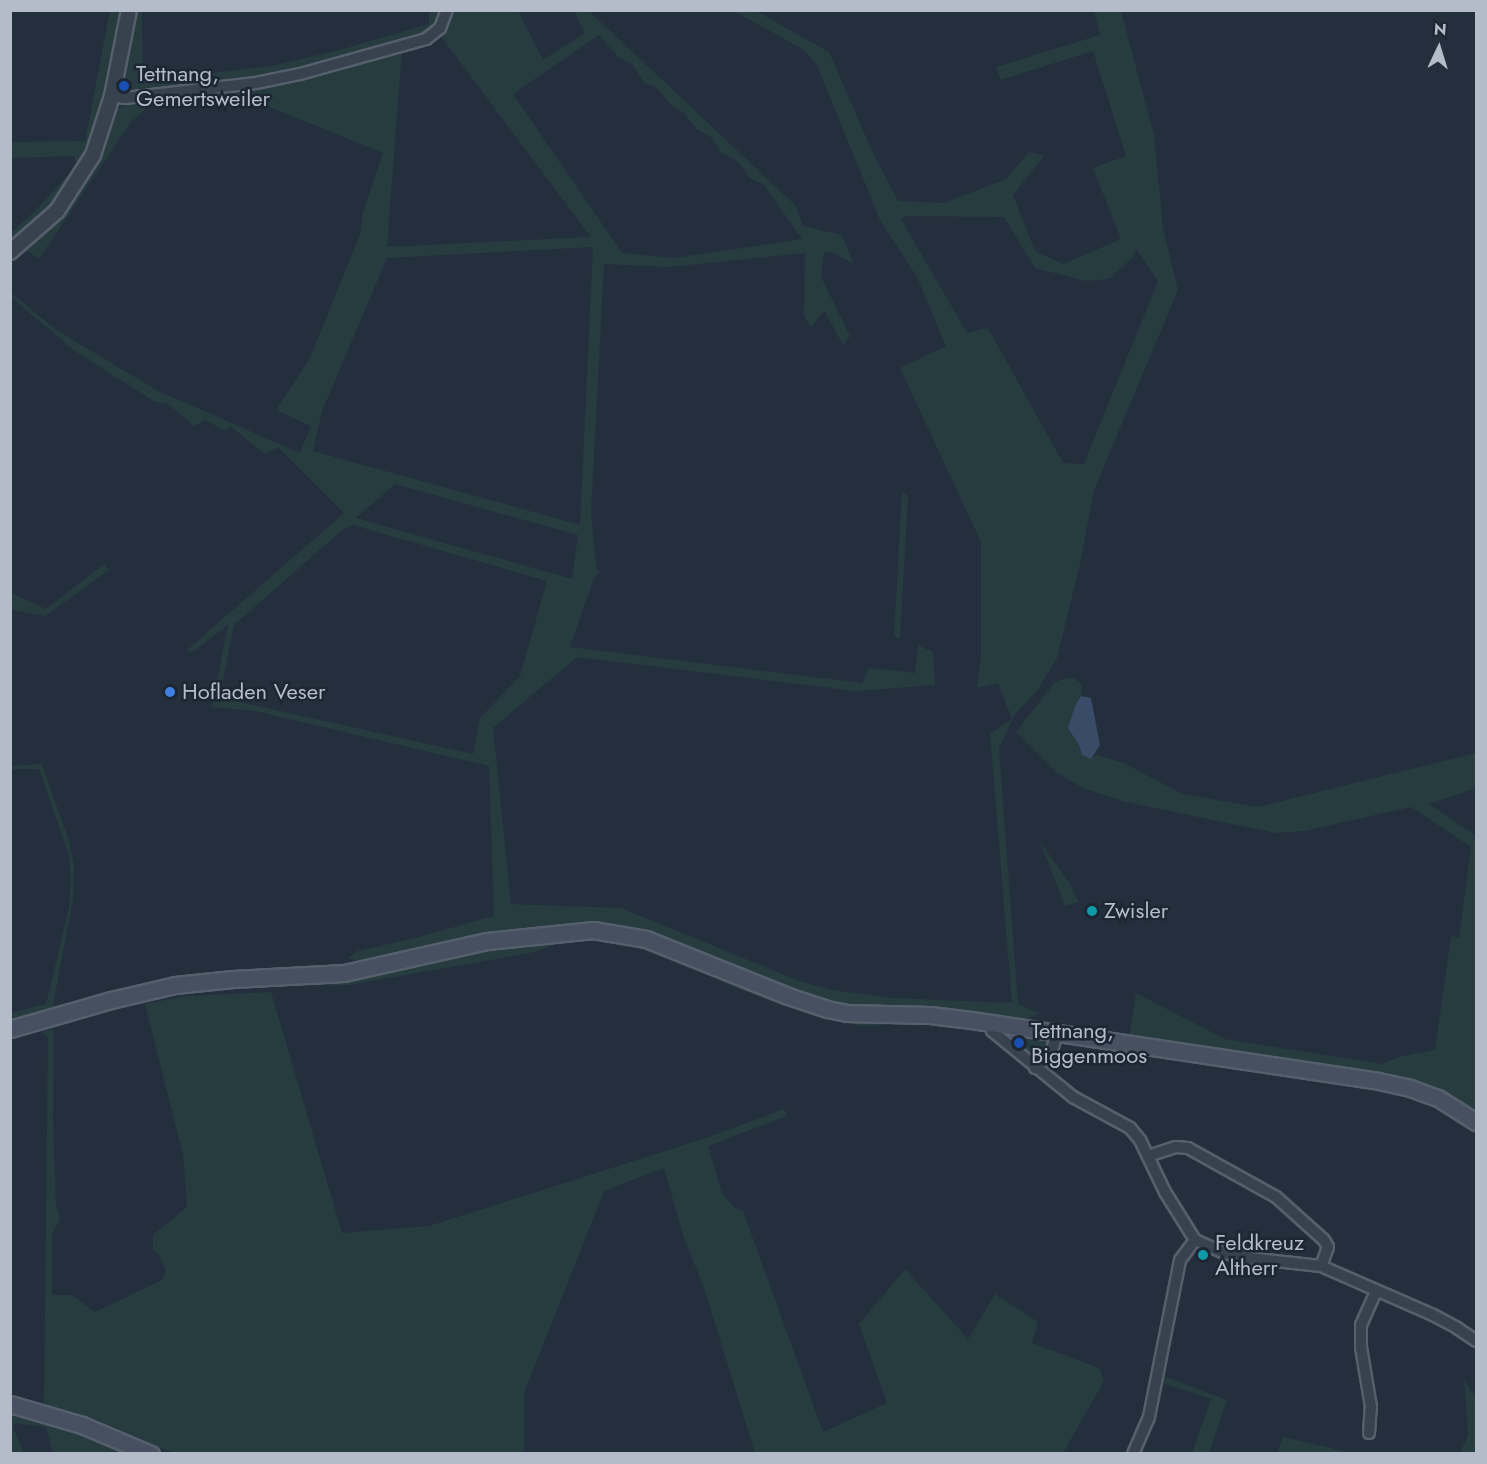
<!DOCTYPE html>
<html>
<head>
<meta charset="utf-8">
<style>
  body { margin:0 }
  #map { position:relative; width:1487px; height:1464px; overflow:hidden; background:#242f3e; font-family:Jost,sans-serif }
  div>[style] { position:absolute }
  .green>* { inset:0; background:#263c3f }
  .water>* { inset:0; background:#394c67 }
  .roads { filter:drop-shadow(2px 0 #565f6c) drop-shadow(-2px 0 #565f6c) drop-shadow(0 2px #565f6c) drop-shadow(0 -2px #565f6c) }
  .minor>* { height:10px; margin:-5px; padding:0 5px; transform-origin:5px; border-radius:5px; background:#38414e }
  .tertiary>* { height:14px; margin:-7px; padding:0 7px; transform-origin:7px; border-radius:7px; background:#38414e }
  .secondary>* { height:15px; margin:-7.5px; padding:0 7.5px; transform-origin:7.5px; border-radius:7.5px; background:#465061 }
  .dots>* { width:16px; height:16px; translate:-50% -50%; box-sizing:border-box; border:3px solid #1d2633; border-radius:50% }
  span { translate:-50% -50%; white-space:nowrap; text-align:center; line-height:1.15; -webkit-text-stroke:5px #1d2633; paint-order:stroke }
  .poi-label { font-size:22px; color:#b4bcc9 }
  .left { translate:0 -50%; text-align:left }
  .frame { position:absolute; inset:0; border:12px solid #b4bcc9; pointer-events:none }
  .north { position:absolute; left:1409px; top:18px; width:60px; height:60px; -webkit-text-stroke:4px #1d2633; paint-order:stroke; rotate:4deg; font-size:16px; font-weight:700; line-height:24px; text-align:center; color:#b4bcc9 }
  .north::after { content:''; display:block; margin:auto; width:21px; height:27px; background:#b4bcc9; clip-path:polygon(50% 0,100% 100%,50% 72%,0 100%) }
</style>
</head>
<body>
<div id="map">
  <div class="green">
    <i style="clip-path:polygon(110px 11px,125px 11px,111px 82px,87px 155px,59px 198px,11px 243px,11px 233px,36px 210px,77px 165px,74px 156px,11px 158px,11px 142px,85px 141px)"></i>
    <i style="clip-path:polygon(135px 11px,142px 11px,143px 75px,183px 76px,271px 66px,340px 50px,429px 24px,429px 11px,443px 11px,433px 27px,413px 37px,260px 77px,127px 90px,121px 83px)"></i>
    <i style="clip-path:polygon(evenodd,450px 11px,518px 11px,543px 60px,585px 33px,574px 11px,589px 11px,796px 206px,803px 226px,842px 235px,854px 264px,832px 252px,824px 252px,821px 277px,850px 336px,843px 345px,824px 310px,811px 328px,804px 316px,805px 253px,668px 267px,604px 264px,591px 514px,596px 566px,599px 572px,594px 578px,570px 647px,862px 683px,869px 668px,915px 673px,918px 645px,933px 652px,935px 685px,856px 691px,577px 657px,493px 728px,511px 904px,621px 908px,802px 982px,832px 990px,892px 998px,1012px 1003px,990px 734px,1012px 719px,998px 683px,977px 688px,981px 656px,981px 542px,900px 368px,946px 346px,917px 277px,880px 220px,817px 65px,804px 50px,734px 11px,756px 11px,829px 52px,873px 153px,898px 201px,944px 203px,1006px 179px,1029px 152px,1044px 156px,1013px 195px,1035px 251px,1063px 264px,1121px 239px,1093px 168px,1126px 156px,1093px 51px,1001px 80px,996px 67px,1100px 35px,1094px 11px,1121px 11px,1154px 135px,1163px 228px,1178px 290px,1094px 490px,1080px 564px,1057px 658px,1036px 692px,1015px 714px,999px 748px,1018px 1004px,1039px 1013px,1032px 1017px,1020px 1020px,841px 1004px,789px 989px,670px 941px,618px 926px,560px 926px,505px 933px,450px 941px,361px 964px,360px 961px,348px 958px,358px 951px,415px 938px,494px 916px,489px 766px,255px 711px,212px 707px,228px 625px,191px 653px,187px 650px,344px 513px,278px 447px,265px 454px,230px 426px,226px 431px,205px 420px,194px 426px,167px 403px,155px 402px,75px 351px,11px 297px,10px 292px,55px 329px,158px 391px,300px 453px,311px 426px,276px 410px,309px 360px,360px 235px,363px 212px,383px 153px,240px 95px,150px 105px,130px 123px,39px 259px,26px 250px,58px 220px,80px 194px,100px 163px,117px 109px,126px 104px,154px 98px,253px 88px,308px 77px,402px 50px,387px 247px,591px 237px,440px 35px,450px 22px,450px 11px,599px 35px,618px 57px,632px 64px,645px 83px,657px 88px,670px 104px,684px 113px,697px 129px,711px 137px,722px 153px,737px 161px,750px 178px,764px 185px,802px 239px,674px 258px,622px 253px,513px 94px,599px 35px,450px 11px,907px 216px,1004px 217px,1035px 268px,1086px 281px,1109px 279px,1133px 257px,1136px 249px,1158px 281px,1084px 464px,1063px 463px,988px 328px,967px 333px,901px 219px,907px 216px,450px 11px,593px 247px,580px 525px,313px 451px,322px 411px,387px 258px,593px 247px,450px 11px,395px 484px,578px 535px,572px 579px,356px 518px,395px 484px,450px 11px,353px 525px,547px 581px,520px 676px,480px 718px,473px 754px,222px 698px,220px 694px,234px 625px,342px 530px,353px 525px)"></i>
    <i style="clip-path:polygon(902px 491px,908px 497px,900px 638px,894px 636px)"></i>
    <i style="clip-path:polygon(104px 564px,109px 570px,45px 616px,11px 610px,11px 593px,46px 609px)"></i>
    <i style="clip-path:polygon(1066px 678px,1074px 678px,1082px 684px,1081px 696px,1075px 706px,1075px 736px,1082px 755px,1091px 759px,1096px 755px,1124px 763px,1182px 794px,1258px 807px,1476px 753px,1476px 788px,1429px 804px,1476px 836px,1476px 1113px,1442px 1093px,1129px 1039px,1136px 993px,1225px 1039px,1381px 1064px,1399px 1057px,1435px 1050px,1451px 936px,1459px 938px,1471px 847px,1411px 807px,1304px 831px,1276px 833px,1126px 802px,1083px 788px,1057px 773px,1016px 732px,1055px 682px)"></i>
    <i style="clip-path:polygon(42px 764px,69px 841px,74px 866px,73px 899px,52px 1011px,11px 1023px,11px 1013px,46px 1004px,69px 908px,71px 881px,69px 855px,39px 769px,11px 769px,10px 766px)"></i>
    <i style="clip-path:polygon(1040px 842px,1071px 885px,1078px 902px,1065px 906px)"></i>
    <i style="clip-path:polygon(586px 936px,646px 943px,744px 983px,903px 1021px,905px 1024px,861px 1026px,810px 1015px,736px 988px,673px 958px,613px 941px,587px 938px)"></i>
    <i style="clip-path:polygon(571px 938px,535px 952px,349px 985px,246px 987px,452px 953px)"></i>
    <i style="clip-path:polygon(271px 992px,342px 1233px,429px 1226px,706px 1138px,784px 1109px,787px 1116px,708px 1146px,722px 1193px,733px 1207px,743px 1211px,823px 1432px,887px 1403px,859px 1324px,905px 1269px,968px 1339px,995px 1294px,1038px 1322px,1032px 1343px,1099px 1368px,1104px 1381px,1063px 1453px,755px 1453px,704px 1288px,684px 1238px,664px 1168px,604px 1191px,524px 1393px,524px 1453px,174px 1453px,98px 1420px,44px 1405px,48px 1038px,42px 1032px,54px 1029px,53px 1117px,56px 1205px,60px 1219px,52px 1234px,52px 1295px,72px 1295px,95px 1312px,162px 1280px,166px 1271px,159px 1255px,153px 1250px,153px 1235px,187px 1207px,183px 1155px,145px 1004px,186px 996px)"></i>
    <i style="clip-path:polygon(1008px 1032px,1040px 1037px,1046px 1042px,1046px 1052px,1038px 1057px,1033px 1056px,1006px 1036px)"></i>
    <i style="clip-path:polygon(1161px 1375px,1227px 1400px,1209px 1453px,1192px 1453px,1211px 1399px,1159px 1382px)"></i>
    <i style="clip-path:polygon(1464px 1380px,1476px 1397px,1476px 1453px,1460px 1453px,1468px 1435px)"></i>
    <i style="clip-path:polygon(11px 1412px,67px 1426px,134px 1453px,53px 1453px,46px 1427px,16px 1423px,13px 1427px,24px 1453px,12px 1453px)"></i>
    <i style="clip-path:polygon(1283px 1437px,1347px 1452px,1288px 1453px,1278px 1451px)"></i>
  </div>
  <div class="water">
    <i style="clip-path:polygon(1081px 696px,1091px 698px,1100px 745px,1091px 759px,1082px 755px,1079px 745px,1068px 728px,1075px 706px)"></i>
  </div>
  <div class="roads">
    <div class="minor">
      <i style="left:112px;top:96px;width:13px;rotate:9deg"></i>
      <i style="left:125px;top:98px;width:132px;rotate:-6.5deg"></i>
      <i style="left:256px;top:83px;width:45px;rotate:-11.6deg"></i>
      <i style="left:300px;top:74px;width:131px;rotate:-15.5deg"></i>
      <i style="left:426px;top:39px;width:18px;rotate:-38deg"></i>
      <i style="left:440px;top:28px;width:19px;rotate:-69deg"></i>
      <i style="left:990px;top:1023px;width:8px;rotate:76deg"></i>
      <i style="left:992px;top:1031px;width:104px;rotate:39.2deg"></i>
      <i style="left:1073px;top:1097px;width:65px;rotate:28.5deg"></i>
      <i style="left:1130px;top:1128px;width:16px;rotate:50deg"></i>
      <i style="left:1140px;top:1140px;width:58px;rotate:64.3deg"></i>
      <i style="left:1165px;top:1192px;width:57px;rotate:58deg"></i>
      <i style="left:1195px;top:1240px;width:32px;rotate:24deg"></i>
      <i style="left:1224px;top:1253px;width:25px;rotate:12deg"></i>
      <i style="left:1248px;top:1258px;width:73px;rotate:6.3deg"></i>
      <i style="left:1321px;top:1266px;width:122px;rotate:23.6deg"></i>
      <i style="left:1433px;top:1315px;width:27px;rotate:28deg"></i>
      <i style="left:1457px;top:1328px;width:23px;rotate:34deg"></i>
      <i style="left:1035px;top:1068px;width:25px;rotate:-47deg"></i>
      <i style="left:1052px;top:1050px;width:17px;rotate:-73deg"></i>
      <i style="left:1148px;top:1156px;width:29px;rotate:-18deg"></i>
      <i style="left:1176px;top:1147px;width:12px;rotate:5deg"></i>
      <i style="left:1188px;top:1148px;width:101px;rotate:29.1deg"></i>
      <i style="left:1276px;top:1197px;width:64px;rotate:41.9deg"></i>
      <i style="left:1324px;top:1240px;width:8px;rotate:60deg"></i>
      <i style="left:1328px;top:1247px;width:20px;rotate:110deg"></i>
      <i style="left:1369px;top:1433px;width:26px;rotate:-86deg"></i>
      <i style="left:1371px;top:1407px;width:61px;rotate:-99.5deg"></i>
      <i style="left:1361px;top:1347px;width:22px;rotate:-90deg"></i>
      <i style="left:1361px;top:1325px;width:37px;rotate:-66deg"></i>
      <i style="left:1133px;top:1454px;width:40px;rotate:-66.6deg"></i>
      <i style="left:1149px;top:1417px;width:160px;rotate:-78.8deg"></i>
      <i style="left:1180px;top:1260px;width:25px;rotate:-53deg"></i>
    </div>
    <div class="tertiary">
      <i style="left:10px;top:252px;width:62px;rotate:-41.1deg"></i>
      <i style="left:57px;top:211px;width:67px;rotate:-57.3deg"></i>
      <i style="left:93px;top:155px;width:62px;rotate:-72.1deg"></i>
      <i style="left:112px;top:96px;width:88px;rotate:-78.8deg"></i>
    </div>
    <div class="secondary">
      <i style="left:10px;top:1029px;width:105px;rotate:-16deg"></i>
      <i style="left:111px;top:1000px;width:66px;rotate:-13.2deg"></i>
      <i style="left:175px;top:985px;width:58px;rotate:-5.9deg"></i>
      <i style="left:233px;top:979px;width:111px;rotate:-3.1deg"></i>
      <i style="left:344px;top:973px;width:147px;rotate:-12.6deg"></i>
      <i style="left:487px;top:941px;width:107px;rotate:-5.9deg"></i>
      <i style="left:593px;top:930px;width:54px;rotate:9.6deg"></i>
      <i style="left:646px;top:939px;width:153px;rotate:21.9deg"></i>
      <i style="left:788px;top:996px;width:41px;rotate:18.4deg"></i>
      <i style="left:827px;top:1009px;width:20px;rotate:11deg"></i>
      <i style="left:847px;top:1013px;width:83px;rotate:1.4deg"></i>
      <i style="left:930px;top:1015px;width:41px;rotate:7deg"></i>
      <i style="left:971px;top:1020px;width:412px;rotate:8.5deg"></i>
      <i style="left:1378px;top:1081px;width:33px;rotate:12deg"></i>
      <i style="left:1410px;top:1088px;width:30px;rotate:20deg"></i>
      <i style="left:1438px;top:1098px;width:45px;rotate:32.3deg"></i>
      <i style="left:10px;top:1404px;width:75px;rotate:16.3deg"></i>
      <i style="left:82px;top:1425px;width:75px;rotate:22.8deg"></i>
    </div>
  </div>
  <div class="dots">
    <i style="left:124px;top:86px;background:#1a4fb4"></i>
    <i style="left:170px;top:692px;background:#3f7fe0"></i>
    <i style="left:1092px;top:911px;background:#0f9aa8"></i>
    <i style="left:1019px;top:1043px;background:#1a4fb4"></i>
    <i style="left:1203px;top:1255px;background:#0f9aa8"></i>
  </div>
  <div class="poi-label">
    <span class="left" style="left:136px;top:86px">Tettnang,<br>Gemertsweiler</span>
    <span class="left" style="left:182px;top:692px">Hofladen Veser</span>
    <span class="left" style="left:1104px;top:911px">Zwisler</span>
    <span class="left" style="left:1031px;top:1043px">Tettnang,<br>Biggenmoos</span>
    <span class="left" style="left:1215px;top:1255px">Feldkreuz<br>Altherr</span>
  </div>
  <div class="frame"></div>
  <div class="north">N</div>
</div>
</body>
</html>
